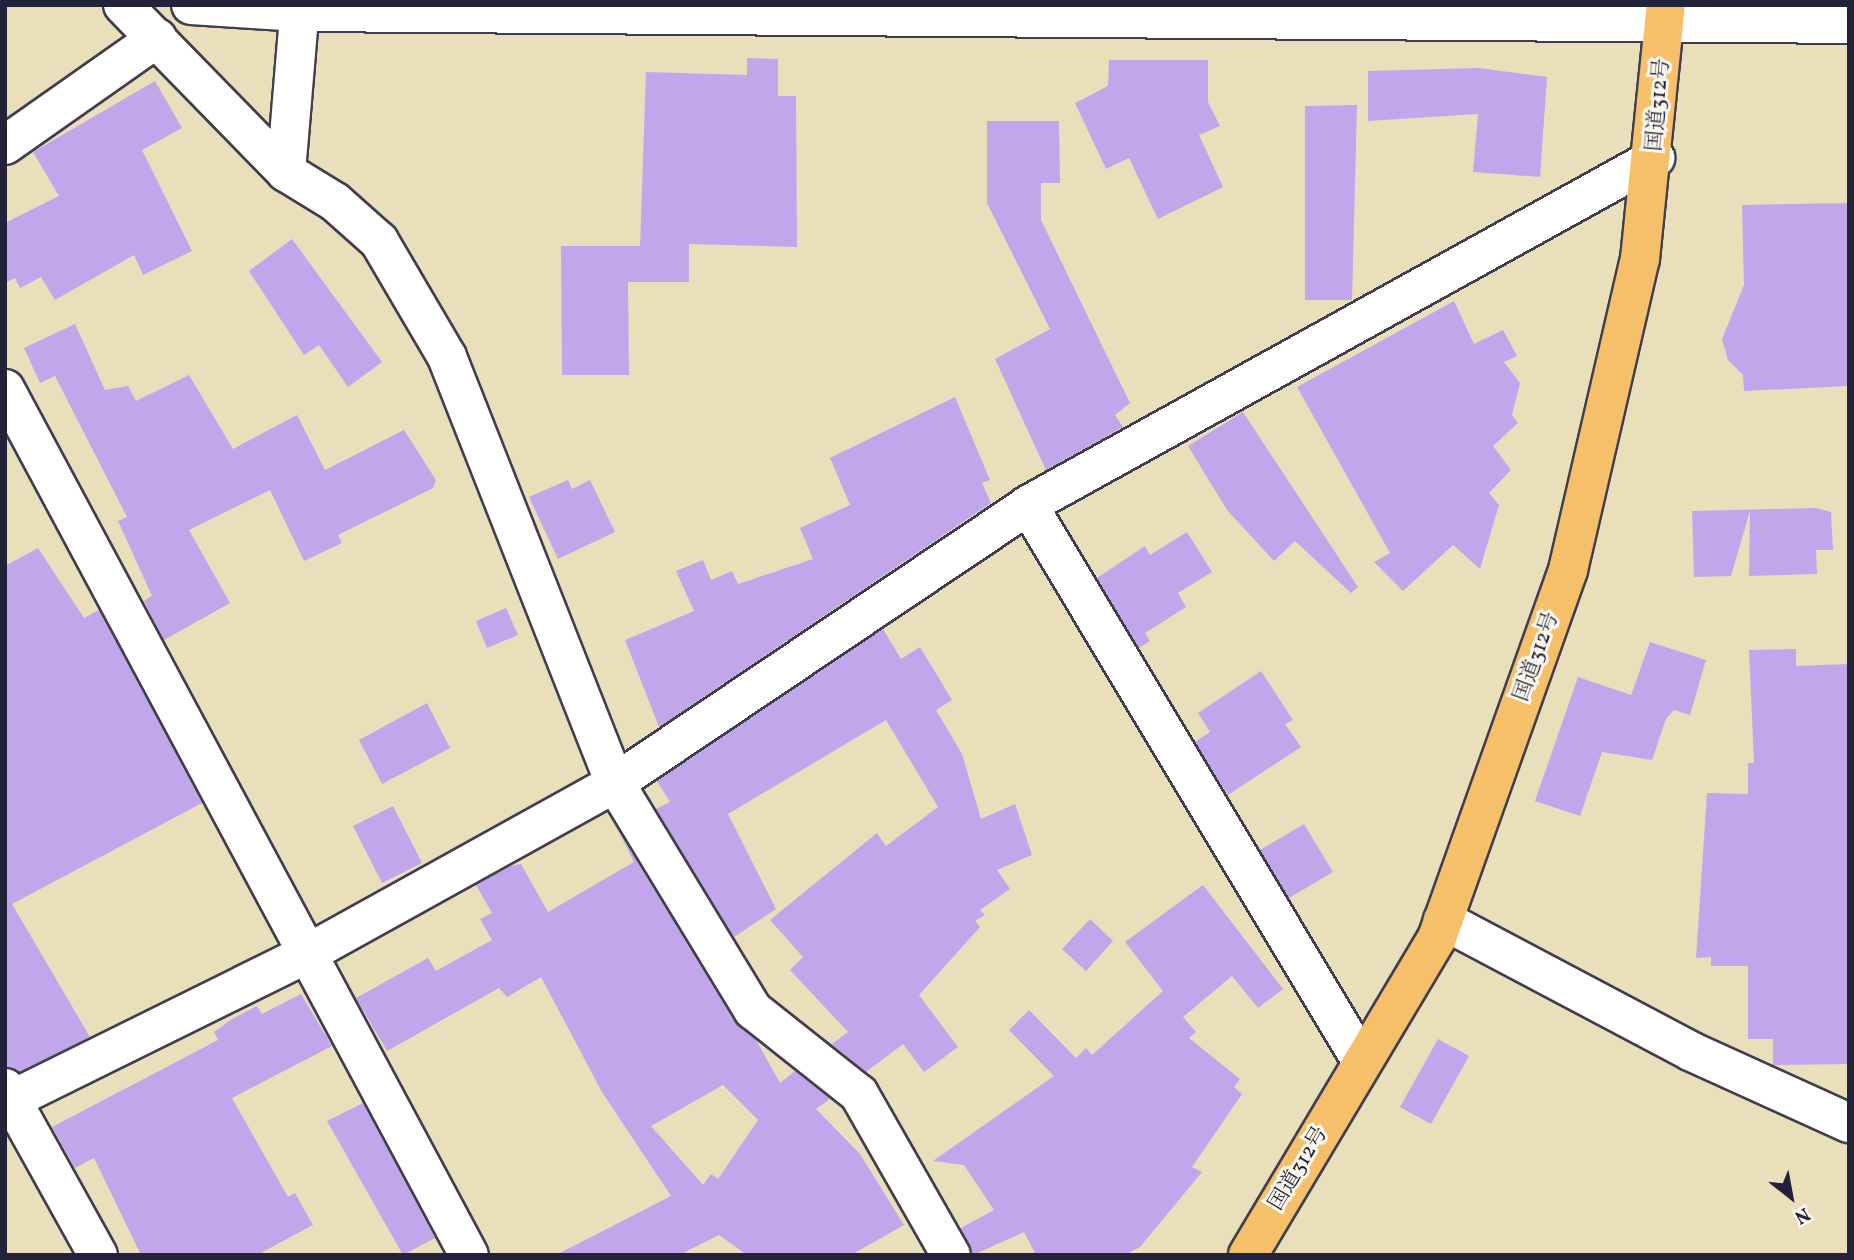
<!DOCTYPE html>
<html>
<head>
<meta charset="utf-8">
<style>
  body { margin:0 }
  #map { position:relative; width:1854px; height:1260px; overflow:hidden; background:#eadfbb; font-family:Vollkorn,"Noto Serif JP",serif }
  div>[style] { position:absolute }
  .building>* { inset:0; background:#c1a6ec }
  .roads { filter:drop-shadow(2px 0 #403e4e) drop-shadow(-2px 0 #403e4e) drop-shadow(0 2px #403e4e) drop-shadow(0 -2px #403e4e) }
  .minor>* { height:38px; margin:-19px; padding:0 19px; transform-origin:19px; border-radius:19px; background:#fff }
  .highway>* { height:38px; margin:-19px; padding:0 19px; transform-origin:19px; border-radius:19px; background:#f6c06b }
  span { translate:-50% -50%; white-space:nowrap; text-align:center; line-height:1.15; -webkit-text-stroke:6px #fbf7ec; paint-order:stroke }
  .street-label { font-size:21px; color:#22223b }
  .frame { position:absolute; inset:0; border:7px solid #22223b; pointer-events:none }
  .north { position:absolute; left:1756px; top:1162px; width:70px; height:70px; -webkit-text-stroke:5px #fbf7ec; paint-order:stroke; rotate:149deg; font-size:19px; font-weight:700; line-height:28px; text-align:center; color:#22223b }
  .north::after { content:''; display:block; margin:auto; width:24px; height:32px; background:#22223b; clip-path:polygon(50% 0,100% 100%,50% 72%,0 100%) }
</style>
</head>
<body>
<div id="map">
  <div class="building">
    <i style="clip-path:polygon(747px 58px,778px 59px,778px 96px,796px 96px,797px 247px,689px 244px,689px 282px,628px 282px,629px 375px,562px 375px,561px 246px,640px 246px,646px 72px,747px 75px)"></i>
    <i style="clip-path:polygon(1109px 60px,1208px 60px,1208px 102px,1220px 126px,1199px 135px,1223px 187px,1158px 219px,1129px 158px,1106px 169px,1075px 103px,1108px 86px)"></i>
    <i style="clip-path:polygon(1479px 68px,1547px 77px,1540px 177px,1473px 172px,1478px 114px,1368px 121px,1368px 71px)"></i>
    <i style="clip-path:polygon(155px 81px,182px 128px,142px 150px,192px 251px,143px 275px,134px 255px,55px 300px,41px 277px,20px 288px,15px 278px,5px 283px,5px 223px,59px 196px,33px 152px)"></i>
    <i style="clip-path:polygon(1357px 105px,1352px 300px,1305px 300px,1305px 106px)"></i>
    <i style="clip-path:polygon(987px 121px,1059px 121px,1060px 183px,1041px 183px,1041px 220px,1130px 403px,1115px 415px,1123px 427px,1046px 470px,995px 359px,1050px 329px,987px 203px)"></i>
    <i style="clip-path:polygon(1849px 203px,1849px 386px,1744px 391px,1743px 375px,1728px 360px,1722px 339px,1744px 285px,1742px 205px)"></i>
    <i style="clip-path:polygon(292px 239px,382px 362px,348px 387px,319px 345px,304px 355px,249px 271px)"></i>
    <i style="clip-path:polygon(1454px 301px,1474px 344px,1503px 330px,1517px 356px,1504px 362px,1520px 383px,1512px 415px,1518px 423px,1493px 446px,1511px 470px,1489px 493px,1499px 505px,1480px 569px,1453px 545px,1403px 591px,1374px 562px,1390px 553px,1297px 387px)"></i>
    <i style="clip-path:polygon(75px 324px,105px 390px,128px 386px,136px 401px,189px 375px,233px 449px,297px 415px,325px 470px,404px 430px,436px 480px,433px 488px,338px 535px,342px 543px,304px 561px,270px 490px,189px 530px,230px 603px,164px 640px,144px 601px,152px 596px,118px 521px,127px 517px,55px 376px,40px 383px,24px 348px)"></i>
    <i style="clip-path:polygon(955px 397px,990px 480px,982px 483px,991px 503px,659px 727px,625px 640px,694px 611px,676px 571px,703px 560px,711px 580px,732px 571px,738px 584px,813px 559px,800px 528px,850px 505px,830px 458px)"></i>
    <i style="clip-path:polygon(1243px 412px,1358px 587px,1351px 593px,1295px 541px,1274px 561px,1227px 510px,1188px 446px)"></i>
    <i style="clip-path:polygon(568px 480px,572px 489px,590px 480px,615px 532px,558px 559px,529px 497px)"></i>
    <i style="clip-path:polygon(1816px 508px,1831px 512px,1833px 550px,1816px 550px,1817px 574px,1749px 576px,1750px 511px,1731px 576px,1694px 577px,1692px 511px)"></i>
    <i style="clip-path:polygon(1187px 532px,1212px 572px,1178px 593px,1186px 607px,1145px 633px,1150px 641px,1139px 648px,1097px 578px,1145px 546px,1150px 555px)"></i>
    <i style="clip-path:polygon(38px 548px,84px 618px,99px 610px,202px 803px,12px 904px,90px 1037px,19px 1072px,5px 1066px,5px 566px)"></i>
    <i style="clip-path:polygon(506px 608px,518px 635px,487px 648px,476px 621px)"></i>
    <i style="clip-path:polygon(883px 629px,901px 659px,920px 647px,952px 700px,936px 710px,962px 754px,981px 819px,1015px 804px,1032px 855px,997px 870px,1010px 889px,980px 910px,985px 915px,975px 921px,980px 927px,919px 995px,958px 1047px,924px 1072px,903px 1044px,866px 1072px,832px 1044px,848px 1032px,790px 970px,803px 957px,770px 920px,877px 833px,886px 846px,938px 807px,886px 720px,728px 814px,776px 909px,734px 937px,656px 809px,670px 802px,657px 781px)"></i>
    <i style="clip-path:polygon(1650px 642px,1706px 660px,1690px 715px,1674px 710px,1666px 719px,1652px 760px,1602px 752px,1580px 816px,1535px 801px,1578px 677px,1631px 695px)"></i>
    <i style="clip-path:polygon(1796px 649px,1796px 666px,1849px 664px,1849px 1064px,1773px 1065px,1773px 1039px,1748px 1039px,1748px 966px,1711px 966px,1711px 957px,1696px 958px,1707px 793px,1748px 794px,1748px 763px,1754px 763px,1749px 650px)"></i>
    <i style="clip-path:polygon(1261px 671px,1293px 720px,1285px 724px,1301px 747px,1228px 795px,1195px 742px,1210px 732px,1198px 713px)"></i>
    <i style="clip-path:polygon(427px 703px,450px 748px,382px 784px,359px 740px)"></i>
    <i style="clip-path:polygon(393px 806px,422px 863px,382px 883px,353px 826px)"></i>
    <i style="clip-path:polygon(1304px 824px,1333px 872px,1289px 898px,1260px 850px)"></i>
    <i style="clip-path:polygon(evenodd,618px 830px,734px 1021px,756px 1040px,780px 1083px,795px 1071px,830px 1099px,816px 1109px,860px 1154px,904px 1225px,851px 1255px,747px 1255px,719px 1235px,679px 1255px,556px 1255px,671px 1196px,602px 1092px,541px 977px,507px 997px,499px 988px,387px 1051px,356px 998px,428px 958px,436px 971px,492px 940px,480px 919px,492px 913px,476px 885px,511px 866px,521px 864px,548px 912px,634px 862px,618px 830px,723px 1085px,758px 1120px,718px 1179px,711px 1174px,703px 1185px,651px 1126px,723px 1085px)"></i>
    <i style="clip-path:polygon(1203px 885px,1283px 989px,1258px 1008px,1232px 976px,1183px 1017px,1196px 1032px,1189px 1038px,1240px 1079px,1234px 1087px,1242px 1094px,1192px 1167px,1202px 1172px,1140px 1247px,1125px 1255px,1036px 1255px,1024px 1232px,973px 1255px,961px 1228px,994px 1210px,964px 1165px,933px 1161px,1054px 1076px,1009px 1030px,1029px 1010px,1076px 1058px,1086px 1048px,1092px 1055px,1163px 991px,1125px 942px)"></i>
    <i style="clip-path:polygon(1090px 919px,1113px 941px,1086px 971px,1062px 949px)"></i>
    <i style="clip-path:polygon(301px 994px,332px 1046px,232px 1098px,288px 1197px,295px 1193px,313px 1225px,257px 1255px,141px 1255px,94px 1158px,75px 1168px,52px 1127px,218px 1040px,214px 1032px,232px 1019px,257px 1006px,262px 1014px)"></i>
    <i style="clip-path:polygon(1438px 1039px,1469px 1056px,1431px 1124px,1400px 1107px)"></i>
    <i style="clip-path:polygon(363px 1103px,435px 1238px,403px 1255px,327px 1121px)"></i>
  </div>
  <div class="roads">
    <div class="minor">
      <i style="left:123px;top:5px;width:233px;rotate:45.7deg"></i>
      <i style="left:286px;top:172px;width:57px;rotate:31.5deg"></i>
      <i style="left:335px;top:202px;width:59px;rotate:41.6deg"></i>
      <i style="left:379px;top:241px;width:134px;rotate:59.6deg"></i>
      <i style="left:447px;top:357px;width:458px;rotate:68.5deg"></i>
      <i style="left:615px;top:783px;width:266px;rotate:58.7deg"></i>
      <i style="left:753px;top:1010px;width:135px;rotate:38.4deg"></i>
      <i style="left:859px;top:1094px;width:185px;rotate:60.3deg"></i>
      <i style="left:191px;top:5px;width:109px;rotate:3.7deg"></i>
      <i style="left:300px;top:12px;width:1549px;rotate:0.44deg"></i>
      <i style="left:5px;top:145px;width:186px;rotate:-35.1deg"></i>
      <i style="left:286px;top:172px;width:168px;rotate:-85.2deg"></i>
      <i style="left:5px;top:389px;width:982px;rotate:61.82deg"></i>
      <i style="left:1028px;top:505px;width:649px;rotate:59.05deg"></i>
      <i style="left:1443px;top:920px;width:280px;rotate:27.9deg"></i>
      <i style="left:1690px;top:1051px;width:175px;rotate:24.4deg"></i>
      <i style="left:5px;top:1088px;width:191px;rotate:60.9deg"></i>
      <i style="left:5px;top:1103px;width:337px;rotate:-26.3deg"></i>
      <i style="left:307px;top:954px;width:352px;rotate:-29deg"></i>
      <i style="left:615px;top:783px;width:498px;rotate:-33.9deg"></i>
      <i style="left:1028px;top:505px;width:717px;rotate:-28.96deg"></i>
    </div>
    <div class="highway">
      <i style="left:1248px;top:1255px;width:369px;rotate:-59.2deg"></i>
      <i style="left:1437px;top:938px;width:391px;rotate:-70.4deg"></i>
      <i style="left:1568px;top:570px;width:319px;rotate:-77deg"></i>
      <i style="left:1640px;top:259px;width:255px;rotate:-84.2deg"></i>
    </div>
  </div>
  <div class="street-label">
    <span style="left:1659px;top:105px;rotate:-85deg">国道312号</span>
    <span style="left:1537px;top:657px;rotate:-70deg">国道312号</span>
    <span style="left:1299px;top:1169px;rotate:-59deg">国道312号</span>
  </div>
  <div class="frame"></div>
  <div class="north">N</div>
</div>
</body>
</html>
